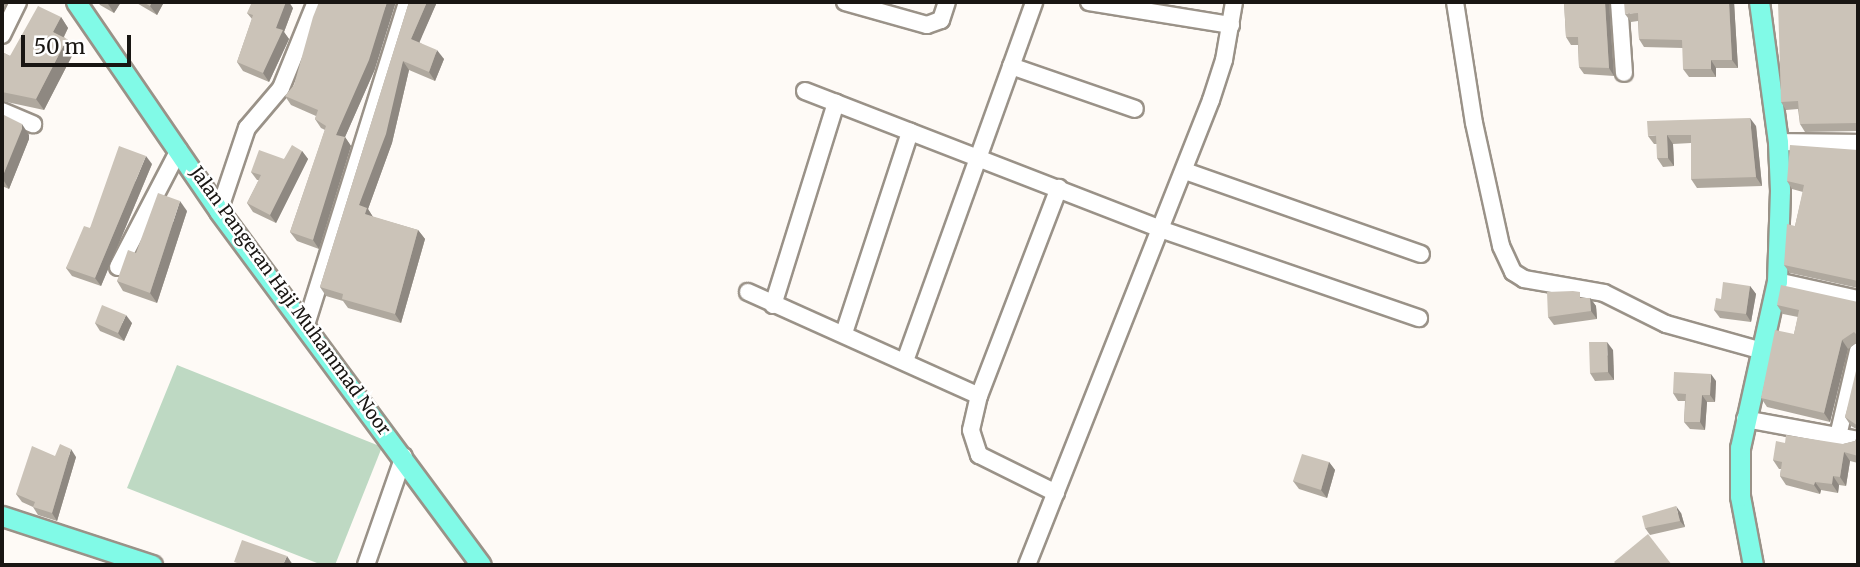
<!DOCTYPE html>
<html>
<head>
<meta charset="utf-8">
<style>
  body { margin:0 }
  #map { position:relative; width:1860px; height:567px; overflow:hidden; background:#fefaf6; font-family:Merriweather,serif }
  div>[style] { position:absolute }
  .green>* { inset:0; background:#bed9c3 }
  .roads { filter:drop-shadow(2px 0 #9a9288) drop-shadow(-2px 0 #9a9288) drop-shadow(0 2px #9a9288) drop-shadow(0 -2px #9a9288) }
  .minor>* { height:16px; margin:-8px; padding:0 8px; transform-origin:8px; border-radius:8px; background:#fff }
  .major>* { height:19px; margin:-9.5px; padding:0 9.5px; transform-origin:9.5px; border-radius:9.5px; background:#81fae7 }
  .wall>* { inset:0; background:#afa89e }
  .shaded-wall>* { inset:0; background:#8e8881 }
  .building>* { inset:0; background:#cbc3b8 }
  span { translate:-50% -50%; white-space:nowrap; text-align:center; line-height:1.15; -webkit-text-stroke:5px #fff; paint-order:stroke }
  .street-label { font-size:18px; color:#191613 }
  .frame { position:absolute; inset:0; border:4px solid #191613; pointer-events:none }
  .scale { position:absolute; left:21px; top:35px; width:110px; height:32px; box-sizing:border-box; border:4px solid #191613; border-top:0; padding-left:9px; font-size:21px; line-height:24px; white-space:nowrap; color:#191613; -webkit-text-stroke:5px #fff; paint-order:stroke }
</style>
</head>
<body>
<div id="map">
  <div class="green">
    <i style="clip-path:polygon(177px 365px,382px 447px,335px 565px,322px 565px,127px 488px)"></i>
  </div>
  <div class="roads">
    <div class="minor">
      <i style="left:845px;top:2px;width:85px;rotate:15.7deg"></i>
      <i style="left:927px;top:25px;width:15px;rotate:-20deg"></i>
      <i style="left:941px;top:20px;width:19px;rotate:-72deg"></i>
      <i style="left:1089px;top:2px;width:144px;rotate:9.2deg"></i>
      <i style="left:1455px;top:2px;width:122px;rotate:81.1deg"></i>
      <i style="left:1474px;top:123px;width:126px;rotate:77.6deg"></i>
      <i style="left:1501px;top:246px;width:29px;rotate:65deg"></i>
      <i style="left:1513px;top:272px;width:13px;rotate:32deg"></i>
      <i style="left:1524px;top:279px;width:81px;rotate:9.9deg"></i>
      <i style="left:1604px;top:293px;width:69px;rotate:26.6deg"></i>
      <i style="left:1666px;top:324px;width:97px;rotate:15.6deg"></i>
      <i style="left:1619px;top:2px;width:71px;rotate:86deg"></i>
      <i style="left:2px;top:35px;width:37px;rotate:-64deg"></i>
      <i style="left:1011px;top:66px;width:131px;rotate:19.1deg"></i>
      <i style="left:805px;top:91px;width:381px;rotate:21.2deg"></i>
      <i style="left:1160px;top:229px;width:274px;rotate:19deg"></i>
      <i style="left:2px;top:111px;width:34px;rotate:23deg"></i>
      <i style="left:1778px;top:142px;width:80px;rotate:0.7deg"></i>
      <i style="left:1185px;top:171px;width:250px;rotate:19.4deg"></i>
      <i style="left:219px;top:211px;width:88px;rotate:-71.4deg"></i>
      <i style="left:247px;top:128px;width:52px;rotate:-49.6deg"></i>
      <i style="left:281px;top:88px;width:93px;rotate:-67.9deg"></i>
      <i style="left:118px;top:267px;width:132px;rotate:-62.5deg"></i>
      <i style="left:1777px;top:281px;width:83px;rotate:12.5deg"></i>
      <i style="left:748px;top:292px;width:253px;rotate:24.2deg"></i>
      <i style="left:773px;top:305px;width:212px;rotate:-72.7deg"></i>
      <i style="left:305px;top:328px;width:342px;rotate:-72.6deg"></i>
      <i style="left:844px;top:333px;width:212px;rotate:-71.8deg"></i>
      <i style="left:905px;top:361px;width:381px;rotate:-70.2deg"></i>
      <i style="left:1745px;top:419px;width:115px;rotate:10.5deg"></i>
      <i style="left:1838px;top:436px;width:87px;rotate:-76.8deg"></i>
      <i style="left:1056px;top:493px;width:86px;rotate:-153.7deg"></i>
      <i style="left:979px;top:455px;width:26px;rotate:-108deg"></i>
      <i style="left:971px;top:430px;width:35px;rotate:-77deg"></i>
      <i style="left:979px;top:396px;width:223px;rotate:-69deg"></i>
      <i style="left:366px;top:565px;width:115px;rotate:-70.8deg"></i>
      <i style="left:1027px;top:565px;width:500px;rotate:-68.41deg"></i>
      <i style="left:1211px;top:100px;width:42px;rotate:-72deg"></i>
      <i style="left:1224px;top:60px;width:59px;rotate:-80.2deg"></i>
    </div>
    <div class="major">
      <i style="left:76px;top:2px;width:253px;rotate:55.6deg"></i>
      <i style="left:219px;top:211px;width:440px;rotate:53.5deg"></i>
      <i style="left:2px;top:516px;width:158px;rotate:18.1deg"></i>
      <i style="left:1753px;top:565px;width:70px;rotate:-100.7deg"></i>
      <i style="left:1740px;top:496px;width:48px;rotate:-90deg"></i>
      <i style="left:1740px;top:448px;width:171px;rotate:-77.5deg"></i>
      <i style="left:1777px;top:281px;width:91px;rotate:-88.1deg"></i>
      <i style="left:1780px;top:190px;width:48px;rotate:-92.4deg"></i>
      <i style="left:1778px;top:142px;width:141px;rotate:-97.7deg"></i>
    </div>
  </div>
  <div class="wall">
    <i style="clip-path:polygon(98px 2px,121px 2px,114px 13px,100px 5px)"></i>
    <i style="clip-path:polygon(135px 2px,164px 2px,157px 15px)"></i>
    <i style="clip-path:polygon(409px 2px,437px 2px,419px 42px,444px 59px,435px 81px,409px 70px,392px 143px,368px 209px,373px 217px,418px 230px,425px 239px,401px 323px,348px 308px,343px 301px,326px 296px,320px 287px)"></i>
    <i style="clip-path:polygon(1564px 2px,1609px 2px,1614px 76px,1584px 74px,1579px 67px,1578px 45px,1571px 45px,1566px 37px)"></i>
    <i style="clip-path:polygon(1734px 2px,1738px 68px,1716px 68px,1716px 77px,1689px 77px,1683px 69px,1683px 48px,1644px 47px,1639px 39px,1638px 21px,1631px 22px,1625px 14px)"></i>
    <i style="clip-path:polygon(1858px 2px,1858px 131px,1805px 132px,1800px 124px,1798px 109px,1786px 110px,1781px 102px)"></i>
    <i style="clip-path:polygon(293px 8px,284px 32px,289px 39px,269px 82px,243px 71px,237px 62px,252px 19px,247px 13px)"></i>
    <i style="clip-path:polygon(61px 17px,68px 28px,64px 37px,75px 50px,44px 110px,2px 101px,2px 52px,10px 56px)"></i>
    <i style="clip-path:polygon(375px 69px,345px 137px,351px 146px,319px 249px,297px 241px,290px 232px,325px 130px,321px 128px,315px 119px,316px 116px,291px 105px,285px 96px)"></i>
    <i style="clip-path:polygon(2px 114px,29px 135px,29px 139px,9px 189px,2px 186px)"></i>
    <i style="clip-path:polygon(1756px 126px,1762px 186px,1697px 188px,1691px 179px,1691px 143px,1673px 144px,1674px 166px,1663px 167px,1657px 158px,1657px 144px,1654px 144px,1648px 136px)"></i>
    <i style="clip-path:polygon(1858px 150px,1858px 288px,1790px 273px,1784px 265px,1795px 226px,1803px 192px,1792px 189px,1787px 181px)"></i>
    <i style="clip-path:polygon(302px 151px,308px 159px,276px 223px,253px 212px,247px 203px,259px 180px,257px 180px,251px 172px,284px 159px)"></i>
    <i style="clip-path:polygon(152px 164px,101px 286px,72px 276px,66px 268px,90px 228px)"></i>
    <i style="clip-path:polygon(187px 211px,157px 303px,123px 291px,117px 281px,136px 253px)"></i>
    <i style="clip-path:polygon(1750px 286px,1756px 294px,1751px 322px,1720px 318px,1714px 310px,1721px 299px)"></i>
    <i style="clip-path:polygon(1583px 298px,1590px 298px,1596px 306px,1597px 319px,1554px 325px,1548px 317px)"></i>
    <i style="clip-path:polygon(1858px 302px,1858px 342px,1848px 349px,1830px 422px,1767px 407px,1761px 398px,1794px 334px,1798px 317px,1783px 314px,1777px 305px)"></i>
    <i style="clip-path:polygon(95px 323px,132px 323px,124px 341px,100px 331px)"></i>
    <i style="clip-path:polygon(1613px 350px,1614px 380px,1595px 381px,1590px 373px)"></i>
    <i style="clip-path:polygon(1858px 372px,1858px 430px,1851px 426px,1845px 417px)"></i>
    <i style="clip-path:polygon(1716px 381px,1715px 402px,1707px 402px,1705px 430px,1690px 429px,1684px 422px,1685px 401px,1678px 401px,1673px 393px)"></i>
    <i style="clip-path:polygon(1858px 435px,1858px 463px,1850px 461px,1846px 486px,1839px 485px,1838px 493px,1821px 490px,1820px 494px,1786px 485px,1780px 476px,1781px 469px,1779px 469px,1773px 460px,1785px 443px,1843px 444px,1855px 441px)"></i>
    <i style="clip-path:polygon(55px 456px,76px 457px,57px 521px,38px 515px,33px 507px,22px 502px,16px 494px)"></i>
    <i style="clip-path:polygon(1329px 462px,1335px 470px,1327px 498px,1299px 489px,1293px 481px)"></i>
    <i style="clip-path:polygon(1681px 513px,1685px 527px,1650px 535px,1645px 528px)"></i>
  </div>
  <div class="shaded-wall">
    <i style="clip-path:polygon(2px 2px,6px 2px,2px 11px)"></i>
    <i style="clip-path:polygon(109px 2px,121px 2px,114px 13px,108px 4px)"></i>
    <i style="clip-path:polygon(152px 2px,164px 2px,157px 15px,150px 6px)"></i>
    <i style="clip-path:polygon(282px 2px,289px 2px,293px 8px,284px 32px,289px 39px,269px 82px,263px 73px,276px 28px)"></i>
    <i style="clip-path:polygon(387px 2px,396px 2px,375px 69px,345px 137px,351px 146px,319px 249px,313px 240px,336px 135px)"></i>
    <i style="clip-path:polygon(427px 2px,437px 2px,417px 48px,411px 39px)"></i>
    <i style="clip-path:polygon(1605px 2px,1609px 2px,1614px 76px,1609px 68px)"></i>
    <i style="clip-path:polygon(1729px 2px,1734px 2px,1738px 68px,1732px 60px)"></i>
    <i style="clip-path:polygon(61px 17px,68px 28px,61px 42px,53px 32px)"></i>
    <i style="clip-path:polygon(67px 39px,75px 50px,44px 110px,36px 99px)"></i>
    <i style="clip-path:polygon(437px 50px,444px 59px,435px 81px,429px 72px)"></i>
    <i style="clip-path:polygon(1711px 60px,1716px 68px,1716px 77px,1711px 69px)"></i>
    <i style="clip-path:polygon(403px 61px,409px 70px,392px 143px,368px 209px,373px 217px,371px 223px,359px 205px)"></i>
    <i style="clip-path:polygon(1750px 118px,1756px 126px,1762px 186px,1756px 177px)"></i>
    <i style="clip-path:polygon(22px 124px,29px 135px,29px 139px,9px 189px,2px 178px)"></i>
    <i style="clip-path:polygon(1667px 135px,1673px 144px,1674px 166px,1668px 158px)"></i>
    <i style="clip-path:polygon(302px 151px,308px 159px,276px 223px,270px 215px)"></i>
    <i style="clip-path:polygon(146px 156px,152px 164px,101px 286px,95px 278px)"></i>
    <i style="clip-path:polygon(180px 201px,187px 211px,157px 303px,150px 293px)"></i>
    <i style="clip-path:polygon(418px 230px,425px 239px,401px 323px,395px 314px)"></i>
    <i style="clip-path:polygon(1750px 286px,1756px 294px,1751px 322px,1746px 314px)"></i>
    <i style="clip-path:polygon(1590px 298px,1596px 306px,1597px 319px,1591px 311px)"></i>
    <i style="clip-path:polygon(126px 315px,132px 323px,124px 341px,118px 333px)"></i>
    <i style="clip-path:polygon(1842px 340px,1848px 349px,1830px 422px,1824px 413px)"></i>
    <i style="clip-path:polygon(1607px 342px,1613px 350px,1614px 380px,1608px 372px)"></i>
    <i style="clip-path:polygon(1711px 374px,1716px 381px,1715px 402px,1710px 395px)"></i>
    <i style="clip-path:polygon(1702px 395px,1707px 402px,1705px 430px,1700px 422px)"></i>
    <i style="clip-path:polygon(71px 449px,76px 457px,57px 521px,52px 513px)"></i>
    <i style="clip-path:polygon(1844px 452px,1850px 461px,1846px 486px,1840px 477px)"></i>
    <i style="clip-path:polygon(1329px 462px,1335px 470px,1327px 498px,1321px 490px)"></i>
    <i style="clip-path:polygon(1833px 476px,1839px 485px,1838px 493px,1832px 484px)"></i>
    <i style="clip-path:polygon(1815px 482px,1821px 490px,1820px 494px,1814px 485px)"></i>
    <i style="clip-path:polygon(1676px 506px,1681px 513px,1685px 527px,1680px 521px)"></i>
    <i style="clip-path:polygon(287px 556px,293px 565px,283px 565px)"></i>
  </div>
  <div class="building">
    <i style="clip-path:polygon(143px 2px,152px 2px,150px 6px)"></i>
    <i style="clip-path:polygon(252px 2px,286px 2px,276px 28px,283px 30px,263px 73px,237px 62px,253px 15px,247px 13px)"></i>
    <i style="clip-path:polygon(319px 2px,387px 2px,369px 60px,336px 135px,345px 137px,313px 240px,290px 232px,326px 126px,315px 119px,318px 110px,285px 96px,294px 85px,313px 17px)"></i>
    <i style="clip-path:polygon(409px 2px,427px 2px,411px 39px,437px 50px,429px 72px,403px 61px,386px 134px,359px 205px,367px 208px,365px 214px,418px 230px,395px 314px,342px 299px,343px 294px,320px 287px)"></i>
    <i style="clip-path:polygon(1564px 2px,1605px 2px,1609px 68px,1579px 67px,1578px 37px,1566px 37px)"></i>
    <i style="clip-path:polygon(1624px 2px,1729px 2px,1732px 60px,1711px 60px,1711px 69px,1683px 69px,1682px 40px,1639px 39px,1638px 13px,1625px 14px)"></i>
    <i style="clip-path:polygon(1778px 2px,1858px 2px,1858px 123px,1800px 124px,1798px 101px,1781px 102px)"></i>
    <i style="clip-path:polygon(38px 6px,61px 17px,53px 32px,67px 39px,36px 99px,2px 92px,2px 52px,10px 56px)"></i>
    <i style="clip-path:polygon(2px 114px,22px 124px,22px 129px,2px 178px)"></i>
    <i style="clip-path:polygon(1750px 118px,1756px 177px,1691px 179px,1691px 135px,1667px 135px,1668px 158px,1657px 158px,1656px 135px,1648px 136px,1647px 121px)"></i>
    <i style="clip-path:polygon(292px 145px,302px 151px,270px 215px,247px 203px,261px 175px,251px 172px,259px 150px,284px 159px)"></i>
    <i style="clip-path:polygon(1790px 145px,1858px 150px,1858px 281px,1784px 265px,1787px 224px,1795px 226px,1804px 185px,1787px 181px)"></i>
    <i style="clip-path:polygon(119px 146px,146px 156px,95px 278px,66px 268px,84px 226px,90px 228px)"></i>
    <i style="clip-path:polygon(158px 193px,180px 201px,150px 293px,117px 281px,128px 250px,136px 253px)"></i>
    <i style="clip-path:polygon(1723px 282px,1750px 286px,1746px 314px,1714px 310px,1716px 298px,1721px 299px)"></i>
    <i style="clip-path:polygon(1781px 285px,1858px 302px,1858px 336px,1854px 332px,1842px 340px,1824px 413px,1761px 398px,1775px 330px,1794px 334px,1799px 310px,1777px 305px)"></i>
    <i style="clip-path:polygon(1573px 291px,1580px 292px,1580px 298px,1590px 298px,1591px 311px,1548px 317px,1547px 292px)"></i>
    <i style="clip-path:polygon(102px 305px,126px 315px,118px 333px,95px 323px)"></i>
    <i style="clip-path:polygon(1589px 342px,1607px 342px,1608px 372px,1590px 373px)"></i>
    <i style="clip-path:polygon(1856px 371px,1858px 372px,1858px 426px,1845px 417px)"></i>
    <i style="clip-path:polygon(1674px 372px,1711px 374px,1710px 395px,1702px 395px,1700px 422px,1684px 422px,1686px 394px,1673px 393px)"></i>
    <i style="clip-path:polygon(1786px 435px,1843px 444px,1855px 441px,1858px 435px,1858px 456px,1844px 452px,1840px 477px,1833px 476px,1832px 484px,1815px 482px,1814px 485px,1780px 476px,1782px 462px,1773px 460px,1776px 441px,1785px 443px)"></i>
    <i style="clip-path:polygon(60px 444px,71px 449px,52px 513px,33px 507px,35px 502px,16px 494px,32px 446px,55px 456px)"></i>
    <i style="clip-path:polygon(1302px 454px,1329px 462px,1321px 490px,1293px 481px)"></i>
    <i style="clip-path:polygon(1676px 506px,1680px 521px,1645px 528px,1642px 516px)"></i>
    <i style="clip-path:polygon(1648px 534px,1672px 565px,1617px 565px,1614px 562px)"></i>
    <i style="clip-path:polygon(242px 540px,287px 556px,283px 565px,243px 565px,234px 562px)"></i>
  </div>
  <div class="street-label">
    <span style="left:290px;top:301px;rotate:54deg">Jalan Pangeran Haji Muhammad Noor</span>
  </div>
  <div class="frame"></div>
  <div class="scale">50 m</div>
</div>
</body>
</html>
